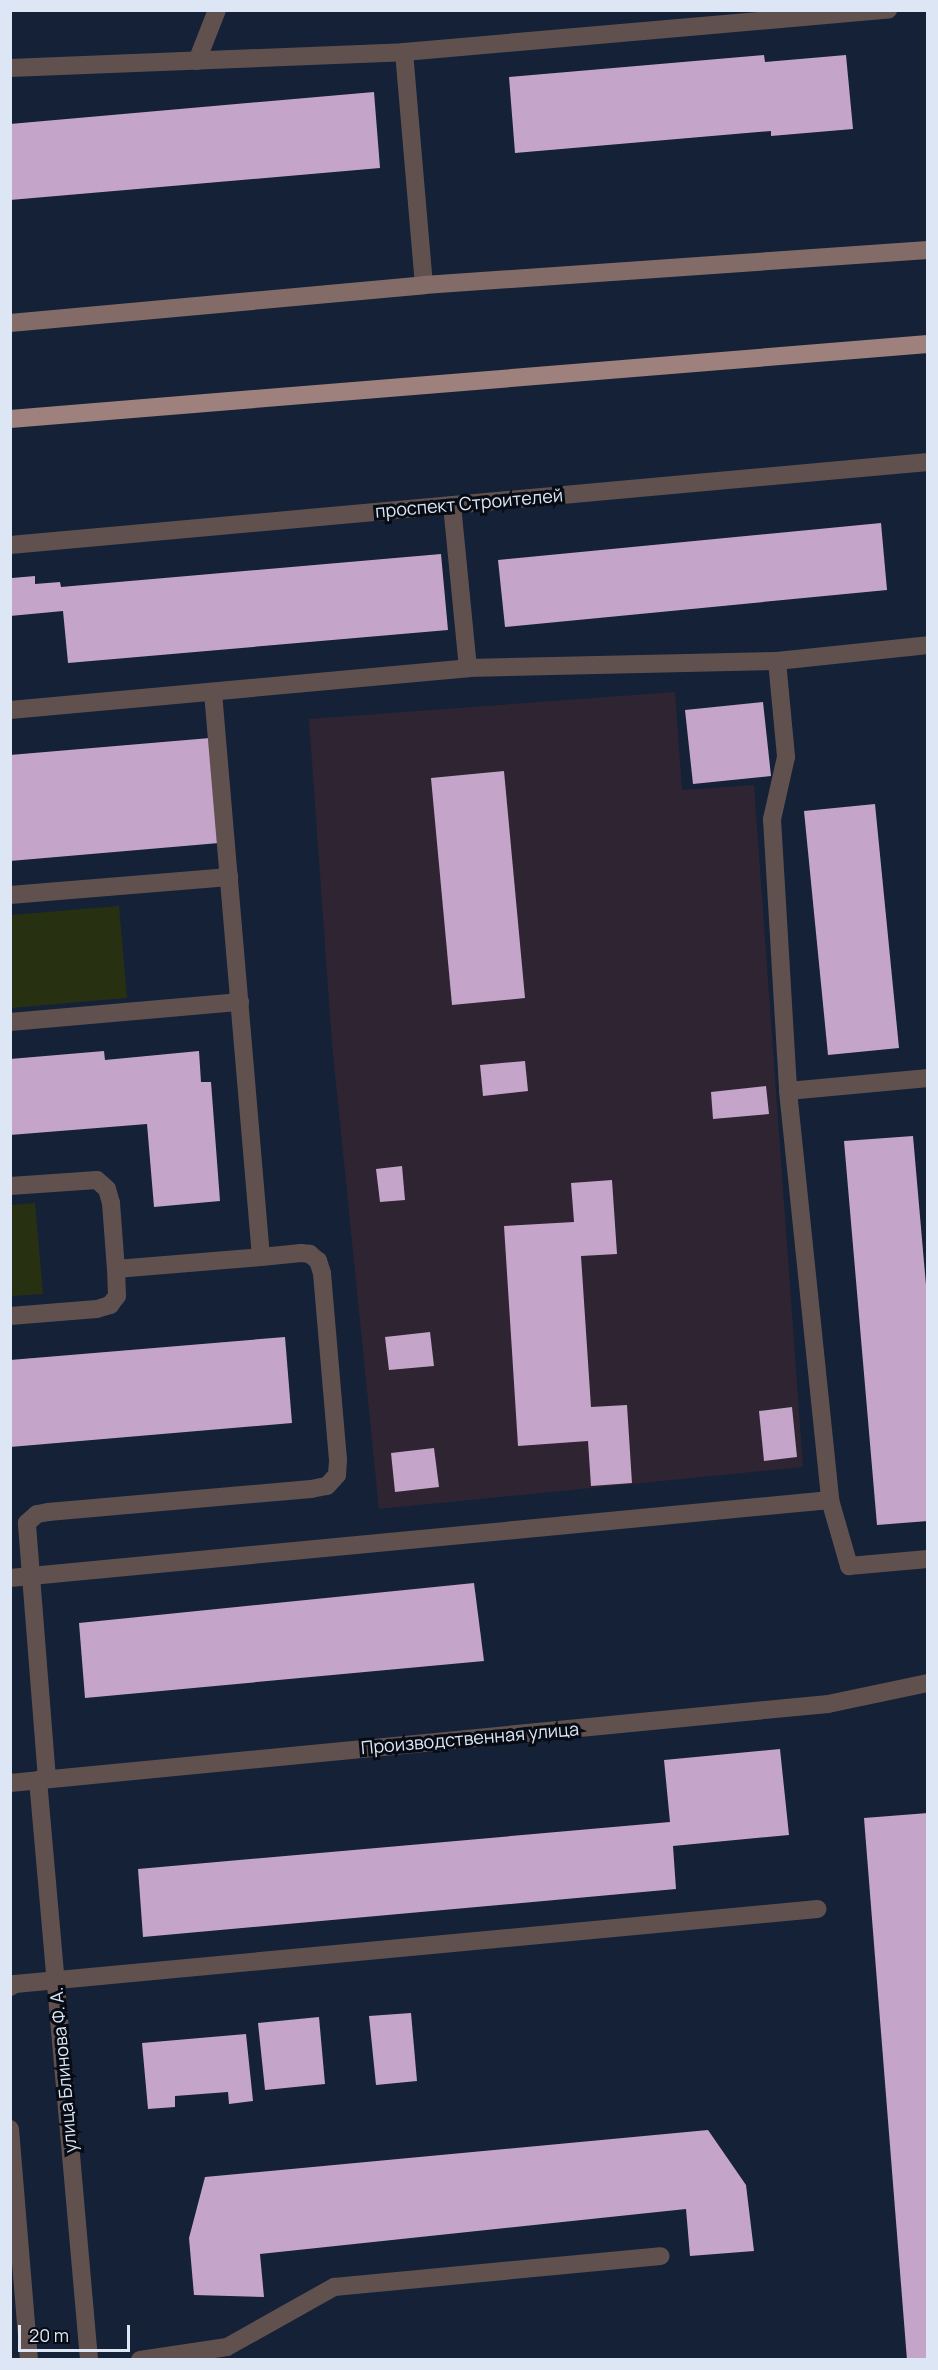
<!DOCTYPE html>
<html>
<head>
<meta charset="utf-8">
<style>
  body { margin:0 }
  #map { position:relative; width:938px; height:2370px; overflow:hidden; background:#152137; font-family:Manrope,sans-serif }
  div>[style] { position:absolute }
  .education>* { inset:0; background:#2f2432 }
  .green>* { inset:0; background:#273111 }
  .building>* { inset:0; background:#c5a4c9 }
  .lane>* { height:18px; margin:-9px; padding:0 9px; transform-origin:9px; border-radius:9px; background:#60514f }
  .street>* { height:18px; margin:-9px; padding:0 9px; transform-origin:9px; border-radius:9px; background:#60514f }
  .secondary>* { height:18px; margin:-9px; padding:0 9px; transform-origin:9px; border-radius:9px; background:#836c68 }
  .primary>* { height:18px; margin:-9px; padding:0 9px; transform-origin:9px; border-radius:9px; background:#9e807c }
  span { translate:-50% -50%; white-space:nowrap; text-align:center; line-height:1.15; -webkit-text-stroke:6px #060b14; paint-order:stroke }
  .street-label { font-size:18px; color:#dde6f5 }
  .frame { position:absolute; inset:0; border:12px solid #dde6f5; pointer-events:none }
  .scale { position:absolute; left:18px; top:2325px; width:112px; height:27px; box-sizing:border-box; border:3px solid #dde6f5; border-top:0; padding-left:8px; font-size:18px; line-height:21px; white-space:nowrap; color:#dde6f5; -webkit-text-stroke:4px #060b14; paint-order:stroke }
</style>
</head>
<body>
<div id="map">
  <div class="education">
    <i style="clip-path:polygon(675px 692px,682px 790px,754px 785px,803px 1467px,379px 1509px,332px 1044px,309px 719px)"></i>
  </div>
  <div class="green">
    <i style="clip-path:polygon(119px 906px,127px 998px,11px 1008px,11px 915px)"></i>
    <i style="clip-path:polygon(35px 1203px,43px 1294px,11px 1296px,11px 1205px)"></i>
  </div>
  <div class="building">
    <i style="clip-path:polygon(764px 55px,765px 62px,846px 55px,853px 129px,771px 136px,771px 131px,515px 153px,509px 77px)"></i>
    <i style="clip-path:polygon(374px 92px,380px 168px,10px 200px,10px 124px)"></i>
    <i style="clip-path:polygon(881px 523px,887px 590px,505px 627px,498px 560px)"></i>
    <i style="clip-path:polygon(441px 554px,448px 630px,68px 663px,63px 611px,10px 616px,12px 578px,35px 576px,35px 584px,60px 582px,61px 587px)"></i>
    <i style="clip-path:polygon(763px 702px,771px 776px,693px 784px,685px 710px)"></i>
    <i style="clip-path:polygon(210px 738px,219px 843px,10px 861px,10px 755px)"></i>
    <i style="clip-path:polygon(504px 771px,525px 998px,452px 1005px,431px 778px)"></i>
    <i style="clip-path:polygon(875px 804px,899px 1048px,828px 1055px,804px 811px)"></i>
    <i style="clip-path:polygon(104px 1051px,105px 1060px,199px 1051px,201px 1082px,211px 1082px,220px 1201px,154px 1207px,147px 1124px,10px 1135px,10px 1059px)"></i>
    <i style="clip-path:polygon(525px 1061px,528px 1091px,483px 1096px,480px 1065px)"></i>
    <i style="clip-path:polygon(766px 1086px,769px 1114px,713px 1119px,711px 1092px)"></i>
    <i style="clip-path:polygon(913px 1136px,928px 1308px,928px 1521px,877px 1525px,844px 1141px)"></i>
    <i style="clip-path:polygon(402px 1166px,405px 1200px,380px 1202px,376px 1169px)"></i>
    <i style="clip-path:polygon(612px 1180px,617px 1254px,581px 1256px,591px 1407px,627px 1405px,632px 1483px,591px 1486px,588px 1441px,518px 1446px,504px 1226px,574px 1222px,571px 1183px)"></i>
    <i style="clip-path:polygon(430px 1332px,434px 1366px,389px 1370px,385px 1337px)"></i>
    <i style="clip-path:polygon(285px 1337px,292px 1423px,10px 1447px,10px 1360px)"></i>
    <i style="clip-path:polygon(792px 1407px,797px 1457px,764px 1461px,759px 1411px)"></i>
    <i style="clip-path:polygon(434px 1448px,439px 1487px,395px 1492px,391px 1453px)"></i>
    <i style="clip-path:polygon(474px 1583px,484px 1661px,85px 1698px,79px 1623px)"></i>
    <i style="clip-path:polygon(780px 1749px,789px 1835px,673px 1846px,676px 1889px,143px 1937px,138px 1869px,670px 1822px,664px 1760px)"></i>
    <i style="clip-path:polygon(928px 1813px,928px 2360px,907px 2360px,864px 1818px)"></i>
    <i style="clip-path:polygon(411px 2013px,417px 2081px,376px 2085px,369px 2016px)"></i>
    <i style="clip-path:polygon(319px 2017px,325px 2084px,265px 2090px,258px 2023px)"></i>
    <i style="clip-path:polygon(246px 2034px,253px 2101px,229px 2104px,228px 2092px,175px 2096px,175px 2107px,148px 2109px,142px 2043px)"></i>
    <i style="clip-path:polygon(708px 2130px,746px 2185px,754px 2251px,690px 2256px,686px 2209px,260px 2254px,264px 2297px,194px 2295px,189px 2238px,205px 2177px)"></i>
  </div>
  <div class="lane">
    <i style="left:404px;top:52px;width:234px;rotate:85.1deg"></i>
    <i style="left:197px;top:61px;width:55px;rotate:-68.6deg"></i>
    <i style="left:10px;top:68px;width:394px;rotate:-2.3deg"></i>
    <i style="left:404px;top:52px;width:486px;rotate:-5deg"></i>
    <i style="left:452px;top:505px;width:164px;rotate:84.4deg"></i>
    <i style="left:777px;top:661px;width:96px;rotate:84.6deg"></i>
    <i style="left:786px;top:757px;width:64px;rotate:102.7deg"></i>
    <i style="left:772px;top:819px;width:272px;rotate:86.6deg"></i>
    <i style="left:788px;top:1091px;width:411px;rotate:84.1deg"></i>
    <i style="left:830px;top:1500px;width:69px;rotate:73.9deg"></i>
    <i style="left:849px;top:1566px;width:79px;rotate:-5.1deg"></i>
    <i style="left:10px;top:710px;width:460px;rotate:-5.2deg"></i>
    <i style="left:468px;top:668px;width:309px;rotate:-1.3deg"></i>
    <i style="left:777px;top:661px;width:152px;rotate:-6deg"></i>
    <i style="left:10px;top:895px;width:220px;rotate:-4.7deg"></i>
    <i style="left:10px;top:1022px;width:231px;rotate:-5deg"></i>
    <i style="left:788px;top:1091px;width:141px;rotate:-5.3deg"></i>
    <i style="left:10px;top:1186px;width:87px;rotate:-3.9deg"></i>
    <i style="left:97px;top:1180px;width:13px;rotate:42deg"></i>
    <i style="left:107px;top:1189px;width:15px;rotate:74deg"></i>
    <i style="left:111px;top:1203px;width:66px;rotate:85.7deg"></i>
    <i style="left:10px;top:1316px;width:87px;rotate:-4.6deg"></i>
    <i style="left:97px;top:1309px;width:14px;rotate:-17deg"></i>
    <i style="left:110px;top:1305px;width:11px;rotate:-52deg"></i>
    <i style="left:117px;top:1296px;width:27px;rotate:-92deg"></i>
    <i style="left:116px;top:1269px;width:145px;rotate:-4.7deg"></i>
    <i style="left:10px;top:1578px;width:824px;rotate:-5.43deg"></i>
    <i style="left:47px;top:1779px;width:257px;rotate:-94.5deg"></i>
    <i style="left:27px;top:1523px;width:13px;rotate:-42deg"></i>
    <i style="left:37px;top:1514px;width:11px;rotate:-10deg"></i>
    <i style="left:48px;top:1512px;width:264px;rotate:-5deg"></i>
    <i style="left:311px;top:1489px;width:16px;rotate:-11deg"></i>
    <i style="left:327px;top:1486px;width:15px;rotate:-48deg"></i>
    <i style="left:337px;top:1475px;width:15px;rotate:-86deg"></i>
    <i style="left:338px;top:1460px;width:188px;rotate:-94.9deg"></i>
    <i style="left:322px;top:1273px;width:13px;rotate:-108deg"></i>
    <i style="left:318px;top:1261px;width:11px;rotate:-139deg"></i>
    <i style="left:310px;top:1254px;width:9px;rotate:-174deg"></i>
    <i style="left:301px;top:1253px;width:40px;rotate:174.3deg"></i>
    <i style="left:261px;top:1257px;width:567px;rotate:-94.86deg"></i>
    <i style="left:10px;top:1987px;width:6px;rotate:-31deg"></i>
    <i style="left:15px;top:1984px;width:806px;rotate:-5.34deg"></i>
    <i style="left:10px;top:2129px;width:232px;rotate:85.3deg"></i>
    <i style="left:140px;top:2360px;width:88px;rotate:-8.5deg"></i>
    <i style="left:227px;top:2347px;width:123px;rotate:-29.3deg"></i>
    <i style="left:334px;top:2287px;width:328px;rotate:-5.4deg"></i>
  </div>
  <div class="street">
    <i style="left:10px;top:545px;width:922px;rotate:-5.17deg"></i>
    <i style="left:38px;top:1780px;width:582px;rotate:84.97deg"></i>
    <i style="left:10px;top:1783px;width:822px;rotate:-5.52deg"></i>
    <i style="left:828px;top:1704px;width:102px;rotate:-11.9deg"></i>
  </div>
  <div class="secondary">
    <i style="left:10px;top:323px;width:416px;rotate:-5.2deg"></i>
    <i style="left:424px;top:285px;width:505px;rotate:-3.97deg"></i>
  </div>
  <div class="primary">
    <i style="left:10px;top:419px;width:921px;rotate:-4.67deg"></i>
  </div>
  <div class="street-label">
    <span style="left:469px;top:503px;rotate:-5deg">проспект Строителей</span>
    <span style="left:470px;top:1738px;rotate:-5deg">Производственная улица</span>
    <span style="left:63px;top:2070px;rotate:-95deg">улица Блинова Ф. А.</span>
  </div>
  <div class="frame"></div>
  <div class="scale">20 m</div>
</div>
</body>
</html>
